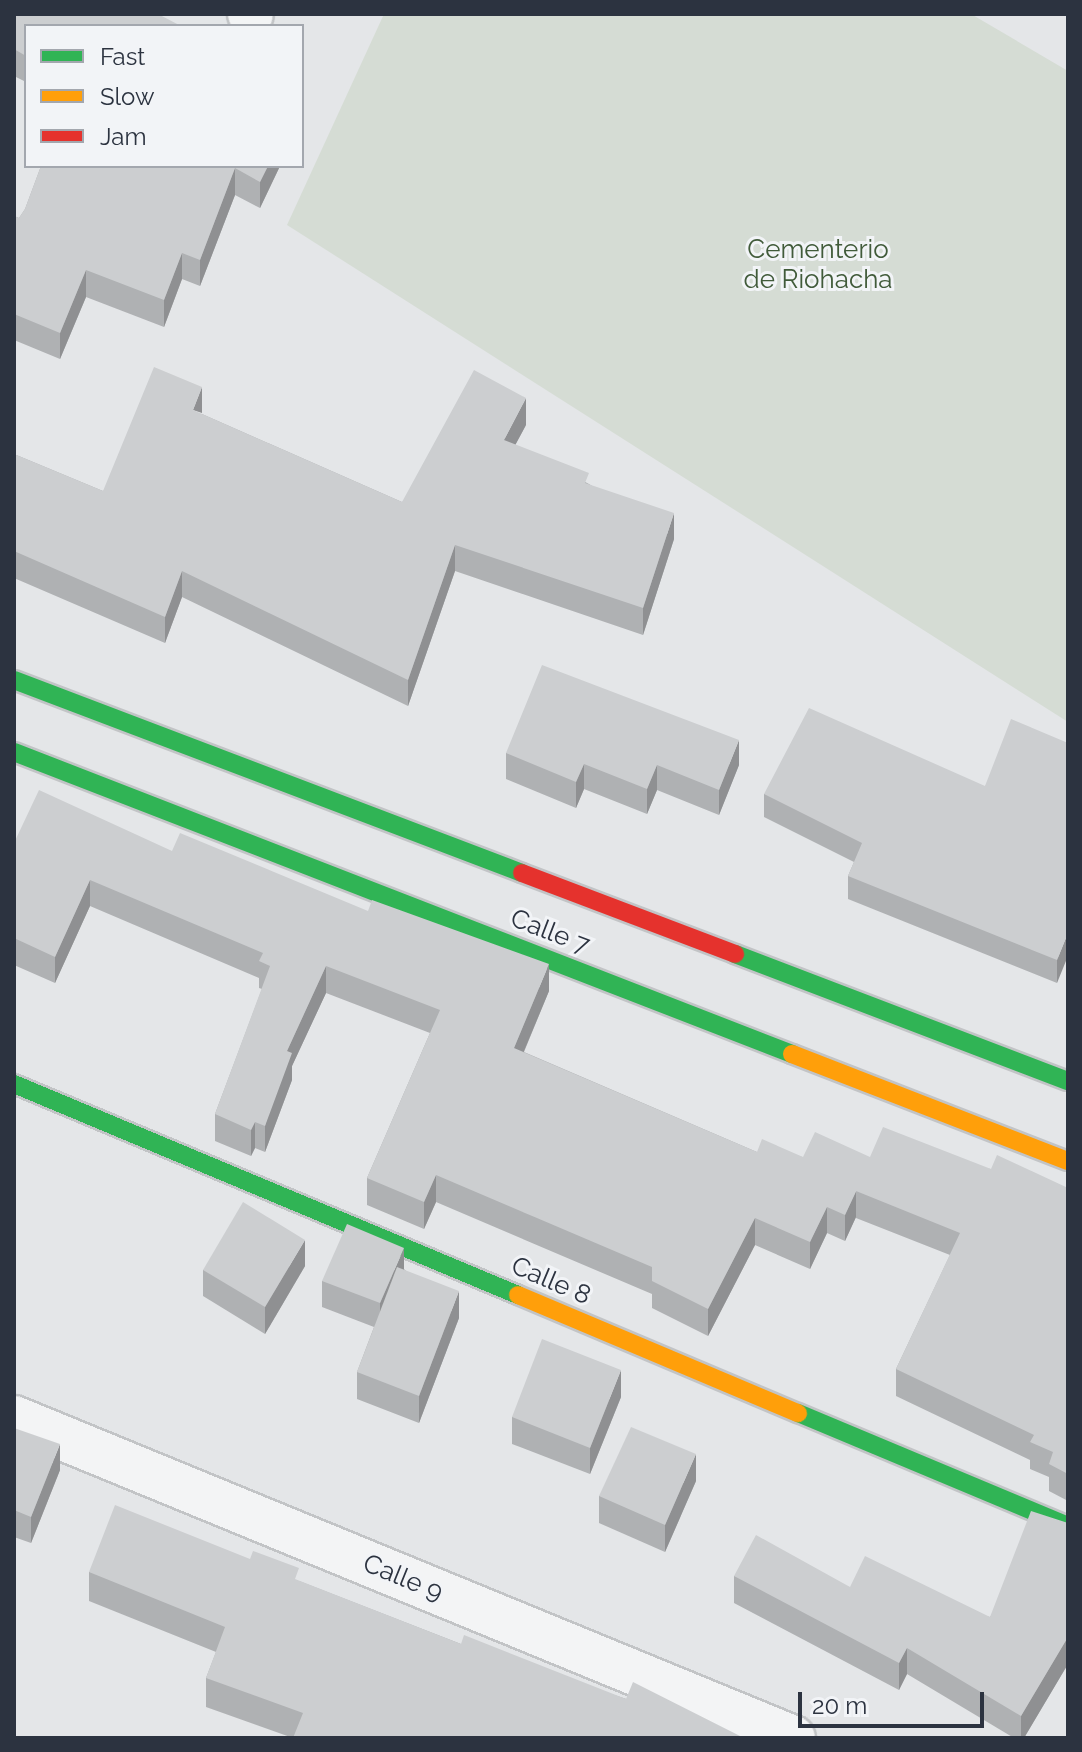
<!DOCTYPE html>
<html>
<head>
<meta charset="utf-8">
<style>
  body { margin:0 }
  #map { position:relative; width:1082px; height:1752px; overflow:hidden; background:#e4e6e8; font-family:Raleway,sans-serif }
  div>[style] { position:absolute }
  .green>* { inset:0; background:#d5dcd4 }
  .roads { filter:drop-shadow(2px 0 #c2c4c6) drop-shadow(-2px 0 #c2c4c6) drop-shadow(0 2px #c2c4c6) drop-shadow(0 -2px #c2c4c6) }
  .street>* { height:44px; margin:-22px; padding:0 22px; transform-origin:22px; border-radius:22px; background:#f3f4f5 }
  .fast>* { height:18px; margin:-9px; padding:0 9px; transform-origin:9px; border-radius:9px; background:#30b455 }
  .slow>* { height:18px; margin:-9px; padding:0 9px; transform-origin:9px; border-radius:9px; background:#ff9f0a }
  .jam>* { height:18px; margin:-9px; padding:0 9px; transform-origin:9px; border-radius:9px; background:#e5322d }
  .wall>* { inset:0; background:#afb1b3 }
  .shaded-wall>* { inset:0; background:#8f9092 }
  .building>* { inset:0; background:#ccced0 }
  span { translate:-50% -50%; white-space:nowrap; text-align:center; line-height:1.15; -webkit-text-stroke:6px #f2f4f7; paint-order:stroke }
  .park-label { font-size:26px; color:#415b3a }
  .street-label { font-size:26px; color:#2c3340 }
  .frame { position:absolute; inset:0; border:16px solid #2c3340; pointer-events:none }
  .legend { position:absolute; left:24px; top:24px; width:280px; height:144px; box-sizing:border-box; background:#f2f4f7; border:2px solid #a3a7ae; margin:0; padding:10px 14px; list-style:none; font-size:24px; color:#2c3340 }
  .legend li { display:flex; align-items:center; gap:16px; height:40px }
  .legend b { width:40px; border:2px solid #a3a7ae }
  .scale { position:absolute; left:798px; top:1692px; width:186px; height:36px; box-sizing:border-box; border:4px solid #2c3340; border-top:0; padding-left:10px; font-size:24px; line-height:28px; white-space:nowrap; color:#2c3340; -webkit-text-stroke:6px #f2f4f7; paint-order:stroke }
</style>
</head>
<body>
<div id="map">
  <div class="green">
    <i style="clip-path:polygon(384px 14px,971px 14px,1068px 71px,1068px 722px,287px 225px)"></i>
  </div>
  <div class="roads">
    <div class="street">
      <i style="left:250px;top:14px;width:1px;rotate:45deg"></i>
      <i style="left:14px;top:1418px;width:842px;rotate:22.33deg"></i>
    </div>
    <div class="fast">
      <i style="left:14px;top:680px;width:543px;rotate:20.8deg"></i>
      <i style="left:14px;top:752px;width:835px;rotate:21.21deg"></i>
      <i style="left:735px;top:954px;width:356px;rotate:20.9deg"></i>
      <i style="left:14px;top:1084px;width:546px;rotate:22.72deg"></i>
      <i style="left:798px;top:1413px;width:293px;rotate:22.7deg"></i>
    </div>
    <div class="slow">
      <i style="left:792px;top:1054px;width:296px;rotate:21.2deg"></i>
      <i style="left:518px;top:1295px;width:304px;rotate:22.9deg"></i>
    </div>
    <div class="jam">
      <i style="left:522px;top:873px;width:228px;rotate:20.8deg"></i>
    </div>
  </div>
  <div class="wall">
    <i style="clip-path:polygon(14px 14px,26px 26px,26px 82px,14px 76px)"></i>
    <i style="clip-path:polygon(41px 166px,280px 166px,260px 208px,235px 195px,200px 286px,182px 279px,164px 327px,86px 297px,60px 359px,14px 340px,14px 216px,19px 218px,25px 209px)"></i>
    <i style="clip-path:polygon(202px 414px,402px 502px,526px 425px,515px 445px,589px 484px,674px 539px,643px 635px,455px 571px,408px 706px,182px 597px,165px 643px,14px 578px,14px 454px,103px 491px)"></i>
    <i style="clip-path:polygon(1068px 743px,1057px 983px,848px 899px,848px 876px,854px 862px,764px 817px,764px 794px,985px 786px)"></i>
    <i style="clip-path:polygon(506px 753px,739px 765px,719px 815px,657px 790px,647px 814px,584px 789px,576px 808px,506px 779px)"></i>
    <i style="clip-path:polygon(14px 843px,172px 851px,549px 991px,524px 1052px,757px 1152px,803px 1157px,870px 1157px,991px 1169px,1068px 1188px,1068px 1501px,1049px 1491px,1049px 1477px,1030px 1469px,1030px 1460px,896px 1396px,896px 1369px,950px 1255px,856px 1218px,856px 1217px,845px 1241px,827px 1233px,810px 1269px,755px 1245px,708px 1336px,652px 1308px,652px 1294px,436px 1202px,424px 1229px,367px 1205px,367px 1178px,430px 1033px,326px 993px,292px 1066px,292px 1080px,265px 1152px,255px 1148px,251px 1156px,215px 1141px,215px 1114px,262px 989px,259px 988px,259px 978px,90px 906px,55px 983px,14px 965px)"></i>
    <i style="clip-path:polygon(305px 1266px,265px 1334px,203px 1296px,203px 1270px)"></i>
    <i style="clip-path:polygon(404px 1269px,459px 1318px,419px 1423px,357px 1399px,357px 1372px,374px 1327px,322px 1307px,322px 1281px)"></i>
    <i style="clip-path:polygon(621px 1397px,590px 1474px,512px 1444px,512px 1417px)"></i>
    <i style="clip-path:polygon(14px 1428px,60px 1470px,31px 1543px,14px 1537px)"></i>
    <i style="clip-path:polygon(696px 1481px,665px 1552px,599px 1523px,599px 1496px)"></i>
    <i style="clip-path:polygon(1068px 1523px,1068px 1664px,1024px 1738px,1014px 1738px,907px 1674px,899px 1690px,734px 1603px,734px 1576px,850px 1587px,990px 1617px)"></i>
    <i style="clip-path:polygon(89px 1572px,299px 1581px,461px 1644px,744px 1738px,293px 1738px,206px 1707px,206px 1678px,216px 1652px,89px 1601px)"></i>
  </div>
  <div class="shaded-wall">
    <i style="clip-path:polygon(304px 92px,304px 119px,302px 122px,302px 96px)"></i>
    <i style="clip-path:polygon(268px 166px,280px 166px,260px 208px,260px 182px)"></i>
    <i style="clip-path:polygon(235px 168px,235px 195px,200px 286px,200px 260px)"></i>
    <i style="clip-path:polygon(182px 253px,182px 279px,164px 327px,164px 300px)"></i>
    <i style="clip-path:polygon(86px 270px,86px 297px,60px 359px,60px 333px)"></i>
    <i style="clip-path:polygon(202px 387px,202px 413px,193px 410px)"></i>
    <i style="clip-path:polygon(526px 398px,526px 425px,504px 466px,504px 440px)"></i>
    <i style="clip-path:polygon(674px 513px,674px 539px,643px 635px,643px 608px)"></i>
    <i style="clip-path:polygon(455px 545px,455px 571px,408px 706px,408px 680px)"></i>
    <i style="clip-path:polygon(182px 571px,182px 597px,165px 643px,165px 617px)"></i>
    <i style="clip-path:polygon(739px 740px,739px 765px,719px 815px,719px 790px)"></i>
    <i style="clip-path:polygon(584px 764px,584px 789px,576px 808px,576px 782px)"></i>
    <i style="clip-path:polygon(657px 765px,657px 790px,647px 814px,647px 789px)"></i>
    <i style="clip-path:polygon(90px 880px,90px 906px,55px 983px,55px 957px)"></i>
    <i style="clip-path:polygon(1068px 933px,1068px 956px,1057px 983px,1057px 960px)"></i>
    <i style="clip-path:polygon(549px 964px,549px 991px,514px 1075px,514px 1048px)"></i>
    <i style="clip-path:polygon(326px 966px,326px 993px,292px 1066px,292px 1080px,265px 1152px,265px 1126px,287px 1051px)"></i>
    <i style="clip-path:polygon(255px 1122px,255px 1148px,251px 1156px,251px 1130px)"></i>
    <i style="clip-path:polygon(436px 1175px,436px 1202px,424px 1229px,424px 1202px)"></i>
    <i style="clip-path:polygon(856px 1191px,856px 1217px,845px 1241px,845px 1215px)"></i>
    <i style="clip-path:polygon(827px 1207px,827px 1233px,810px 1269px,810px 1242px)"></i>
    <i style="clip-path:polygon(755px 1218px,755px 1245px,708px 1336px,708px 1309px)"></i>
    <i style="clip-path:polygon(305px 1240px,305px 1266px,265px 1334px,265px 1307px)"></i>
    <i style="clip-path:polygon(404px 1248px,404px 1275px,380px 1329px,380px 1303px)"></i>
    <i style="clip-path:polygon(459px 1291px,459px 1318px,419px 1423px,419px 1396px)"></i>
    <i style="clip-path:polygon(621px 1370px,621px 1397px,590px 1474px,590px 1448px)"></i>
    <i style="clip-path:polygon(60px 1444px,60px 1470px,31px 1543px,31px 1517px)"></i>
    <i style="clip-path:polygon(696px 1454px,696px 1481px,665px 1552px,665px 1525px)"></i>
    <i style="clip-path:polygon(1068px 1637px,1068px 1664px,1024px 1738px,1021px 1738px,1021px 1716px)"></i>
    <i style="clip-path:polygon(907px 1648px,907px 1674px,899px 1690px,899px 1663px)"></i>
  </div>
  <div class="building">
    <i style="clip-path:polygon(14px 14px,158px 14px,181px 26px,26px 26px,26px 56px,14px 49px)"></i>
    <i style="clip-path:polygon(41px 166px,268px 166px,260px 182px,235px 168px,200px 260px,182px 253px,164px 300px,86px 270px,60px 333px,14px 314px,14px 216px,19px 218px,25px 209px)"></i>
    <i style="clip-path:polygon(154px 367px,202px 387px,193px 410px,402px 502px,474px 370px,526px 398px,504px 440px,589px 473px,585px 483px,674px 513px,643px 608px,455px 545px,408px 680px,182px 571px,165px 617px,14px 551px,14px 454px,103px 491px)"></i>
    <i style="clip-path:polygon(542px 665px,739px 740px,719px 790px,657px 765px,647px 789px,584px 764px,576px 782px,506px 753px)"></i>
    <i style="clip-path:polygon(809px 708px,985px 786px,1011px 719px,1068px 743px,1068px 933px,1057px 960px,848px 876px,862px 843px,764px 794px)"></i>
    <i style="clip-path:polygon(39px 790px,172px 851px,180px 833px,368px 911px,372px 900px,549px 964px,514px 1048px,757px 1152px,762px 1139px,803px 1157px,815px 1132px,870px 1157px,883px 1127px,991px 1169px,997px 1155px,1068px 1188px,1068px 1474px,1049px 1464px,1053px 1452px,1030px 1442px,1034px 1435px,896px 1369px,960px 1233px,856px 1191px,861px 1181px,845px 1215px,827px 1207px,810px 1242px,755px 1218px,708px 1309px,652px 1281px,652px 1267px,436px 1175px,424px 1202px,367px 1178px,440px 1010px,326px 966px,287px 1051px,292px 1053px,265px 1126px,255px 1122px,251px 1130px,215px 1114px,270px 966px,259px 961px,263px 953px,90px 880px,55px 957px,14px 938px,14px 843px)"></i>
    <i style="clip-path:polygon(243px 1202px,305px 1240px,265px 1307px,203px 1270px)"></i>
    <i style="clip-path:polygon(347px 1224px,404px 1248px,380px 1303px,322px 1281px)"></i>
    <i style="clip-path:polygon(397px 1267px,459px 1291px,419px 1396px,357px 1372px)"></i>
    <i style="clip-path:polygon(542px 1339px,621px 1370px,590px 1448px,512px 1417px)"></i>
    <i style="clip-path:polygon(631px 1427px,696px 1454px,665px 1525px,599px 1496px)"></i>
    <i style="clip-path:polygon(14px 1428px,60px 1444px,31px 1517px,14px 1510px)"></i>
    <i style="clip-path:polygon(115px 1505px,250px 1559px,253px 1551px,299px 1568px,295px 1579px,461px 1644px,464px 1635px,626px 1699px,633px 1682px,744px 1738px,293px 1738px,303px 1713px,206px 1678px,225px 1627px,89px 1572px)"></i>
    <i style="clip-path:polygon(1031px 1511px,1068px 1523px,1068px 1637px,1021px 1716px,907px 1648px,899px 1663px,734px 1576px,756px 1535px,850px 1587px,865px 1556px,990px 1617px)"></i>
  </div>
  <div class="park-label">
    <span style="left:818px;top:265px">Cementerio<br>de Riohacha</span>
  </div>
  <div class="street-label">
    <span style="left:550px;top:932px;rotate:21deg">Calle 7</span>
    <span style="left:551px;top:1281px;rotate:23deg">Calle 8</span>
    <span style="left:403px;top:1578px;rotate:22deg">Calle 9</span>
  </div>
  <div class="frame"></div>
  <ul class="legend">
  <li><b style="height:10px;background:#30b455"></b>Fast</li>
  <li><b style="height:10px;background:#ff9f0a"></b>Slow</li>
  <li><b style="height:10px;background:#e5322d"></b>Jam</li>
  </ul>
  <div class="scale">20 m</div>
</div>
</body>
</html>
